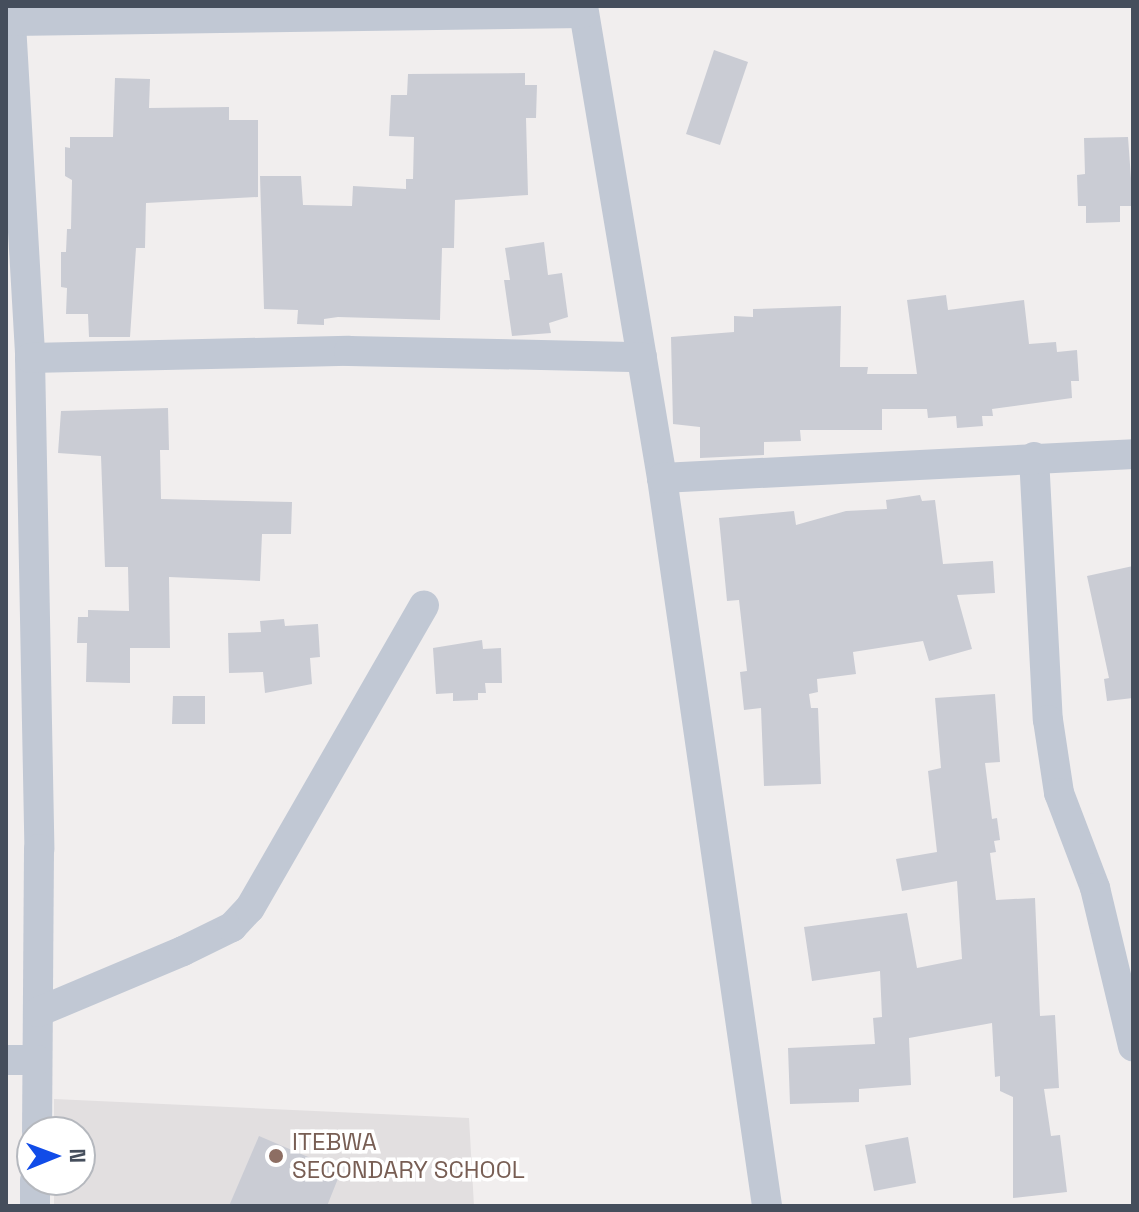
<!DOCTYPE html>
<html>
<head>
<meta charset="utf-8">
<style>
  body { margin:0 }
  #map { position:relative; width:1139px; height:1212px; overflow:hidden; background:#f1eeee; font-family:"Space Grotesk",sans-serif }
  div>[style] { position:absolute }
  .education>* { inset:0; background:#e2dfe0 }
  .building>* { inset:0; background:#caccd4 }
  .street>* { height:30px; margin:-15px; padding:0 15px; transform-origin:15px; border-radius:15px; background:#c1c8d4 }
  .dots>* { width:22px; height:22px; translate:-50% -50%; box-sizing:border-box; border:4px solid #fff; border-radius:50% }
  span { translate:-50% -50%; white-space:nowrap; text-align:center; line-height:1.15; -webkit-text-stroke:7px #fff; paint-order:stroke }
  .education-label { font-size:24px; color:#785e54 }
  .left { translate:0 -50%; text-align:left }
  .frame { position:absolute; inset:0; border:8px solid #454e5c; pointer-events:none }
  .north { position:absolute; left:16px; top:1116px; width:80px; height:80px; box-sizing:border-box; background:#fff; border:2px solid #b5b8be; border-radius:50%; rotate:89deg; font-size:22px; font-weight:700; line-height:32px; text-align:center; color:#454e5c }
  .north::after { content:''; display:block; margin:auto; width:28px; height:36px; background:#114ce8; clip-path:polygon(50% 0,100% 100%,50% 72%,0 100%) }
</style>
</head>
<body>
<div id="map">
  <div class="education">
    <i style="clip-path:polygon(54px 1099px,469px 1118px,474px 1206px,54px 1206px,54px 1180px,80px 1180px,80px 1132px,54px 1132px)"></i>
  </div>
  <div class="building">
    <i style="clip-path:polygon(714px 50px,748px 62px,720px 145px,686px 134px)"></i>
    <i style="clip-path:polygon(525px 73px,525px 85px,537px 85px,536px 118px,526px 118px,528px 195px,455px 200px,454px 248px,442px 248px,440px 320px,338px 317px,324px 319px,324px 325px,297px 324px,298px 310px,264px 309px,260px 176px,301px 176px,303px 205px,352px 206px,353px 186px,406px 189px,406px 179px,413px 179px,414px 137px,389px 136px,391px 95px,407px 95px,408px 74px)"></i>
    <i style="clip-path:polygon(115px 78px,150px 79px,149px 108px,229px 107px,229px 120px,258px 120px,258px 197px,146px 203px,145px 248px,136px 248px,130px 337px,89px 337px,88px 314px,66px 314px,67px 288px,61px 287px,61px 252px,66px 252px,67px 229px,71px 229px,72px 180px,65px 176px,65px 147px,70px 148px,70px 137px,113px 137px)"></i>
    <i style="clip-path:polygon(1128px 137px,1133px 206px,1120px 206px,1120px 222px,1086px 223px,1086px 206px,1078px 206px,1077px 175px,1085px 174px,1084px 138px)"></i>
    <i style="clip-path:polygon(544px 242px,548px 275px,562px 273px,568px 317px,549px 323px,551px 333px,512px 336px,504px 280px,510px 280px,505px 248px)"></i>
    <i style="clip-path:polygon(946px 295px,948px 310px,1024px 300px,1029px 344px,1056px 342px,1057px 352px,1077px 350px,1079px 381px,1071px 381px,1072px 398px,992px 409px,993px 416px,982px 416px,983px 426px,957px 428px,956px 416px,928px 418px,927px 409px,882px 409px,882px 430px,800px 430px,801px 441px,764px 442px,764px 455px,700px 458px,700px 427px,673px 424px,671px 337px,734px 332px,734px 316px,753px 317px,753px 309px,841px 306px,840px 367px,868px 367px,867px 374px,917px 374px,907px 300px)"></i>
    <i style="clip-path:polygon(168px 408px,169px 450px,160px 450px,161px 499px,292px 502px,291px 534px,262px 534px,260px 581px,169px 577px,170px 648px,130px 648px,130px 683px,86px 682px,87px 643px,77px 643px,78px 617px,88px 617px,88px 610px,129px 611px,128px 567px,105px 567px,101px 456px,58px 453px,61px 411px)"></i>
    <i style="clip-path:polygon(920px 495px,922px 501px,935px 500px,943px 564px,993px 561px,995px 593px,957px 595px,972px 649px,929px 661px,923px 641px,853px 652px,856px 674px,817px 679px,818px 692px,809px 694px,811px 708px,818px 708px,821px 784px,764px 786px,761px 708px,744px 710px,740px 672px,747px 671px,739px 600px,727px 601px,719px 518px,794px 511px,796px 525px,846px 511px,887px 509px,886px 500px)"></i>
    <i style="clip-path:polygon(1133px 566px,1133px 698px,1107px 701px,1104px 679px,1109px 678px,1087px 576px)"></i>
    <i style="clip-path:polygon(284px 619px,285px 626px,318px 624px,320px 657px,310px 658px,312px 684px,265px 693px,263px 672px,229px 673px,228px 633px,261px 632px,260px 621px)"></i>
    <i style="clip-path:polygon(482px 640px,483px 649px,501px 648px,502px 683px,485px 683px,486px 693px,478px 693px,478px 700px,453px 701px,453px 693px,436px 694px,433px 648px)"></i>
    <i style="clip-path:polygon(995px 694px,1000px 762px,985px 763px,992px 819px,997px 818px,1000px 840px,994px 841px,996px 852px,990px 853px,996px 900px,1035px 898px,1040px 1016px,1055px 1015px,1059px 1088px,1044px 1089px,1051px 1136px,1060px 1135px,1067px 1192px,1013px 1198px,1013px 1097px,1000px 1091px,1000px 1076px,995px 1077px,992px 1023px,909px 1038px,911px 1085px,859px 1089px,859px 1102px,790px 1104px,788px 1048px,875px 1044px,873px 1018px,882px 1017px,880px 971px,812px 981px,804px 927px,907px 913px,917px 968px,962px 959px,957px 881px,902px 891px,896px 859px,937px 852px,928px 771px,941px 768px,935px 698px)"></i>
    <i style="clip-path:polygon(173px 696px,205px 696px,205px 724px,172px 724px)"></i>
    <i style="clip-path:polygon(259px 1136px,341px 1171px,327px 1206px,229px 1206px)"></i>
    <i style="clip-path:polygon(908px 1137px,916px 1183px,874px 1191px,865px 1145px)"></i>
  </div>
  <div class="street">
    <i style="left:10px;top:6px;width:353px;rotate:86.7deg"></i>
    <i style="left:30px;top:358px;width:491px;rotate:88.9deg"></i>
    <i style="left:39px;top:849px;width:283px;rotate:90.4deg"></i>
    <i style="left:583px;top:6px;width:479px;rotate:80.5deg"></i>
    <i style="left:662px;top:478px;width:736px;rotate:81.79deg"></i>
    <i style="left:12px;top:21px;width:571px;rotate:-0.8deg"></i>
    <i style="left:30px;top:358px;width:319px;rotate:-1.3deg"></i>
    <i style="left:349px;top:351px;width:293px;rotate:1.2deg"></i>
    <i style="left:1034px;top:457px;width:263px;rotate:87deg"></i>
    <i style="left:1048px;top:720px;width:74px;rotate:81.4deg"></i>
    <i style="left:1059px;top:793px;width:102px;rotate:69.2deg"></i>
    <i style="left:1095px;top:888px;width:163px;rotate:76.5deg"></i>
    <i style="left:662px;top:478px;width:472px;rotate:-2.9deg"></i>
    <i style="left:38px;top:1012px;width:157px;rotate:-22.8deg"></i>
    <i style="left:183px;top:951px;width:55px;rotate:-26.1deg"></i>
    <i style="left:232px;top:927px;width:26px;rotate:-47deg"></i>
    <i style="left:250px;top:908px;width:349px;rotate:-60.1deg"></i>
    <i style="left:6px;top:1060px;width:31px"></i>
    <i style="left:35px;top:1206px;width:26px;rotate:-90deg"></i>
  </div>
  <div class="dots">
    <i style="left:276px;top:1156px;background:#8d6e63"></i>
  </div>
  <div class="education-label">
    <span class="left" style="left:292px;top:1156px">ITEBWA<br>SECONDARY SCHOOL</span>
  </div>
  <div class="frame"></div>
  <div class="north">N</div>
</div>
</body>
</html>
